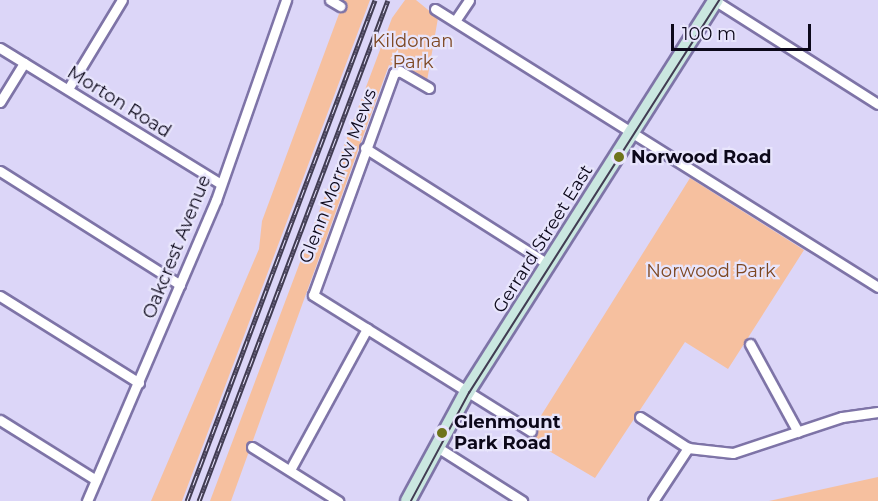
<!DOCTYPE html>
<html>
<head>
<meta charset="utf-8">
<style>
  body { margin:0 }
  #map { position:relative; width:878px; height:501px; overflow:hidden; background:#dcd6f8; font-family:Montserrat,sans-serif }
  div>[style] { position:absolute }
  .green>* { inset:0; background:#f6c09f }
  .roads { filter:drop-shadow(2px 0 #7e74a7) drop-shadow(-2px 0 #7e74a7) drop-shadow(0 2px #7e74a7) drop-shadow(0 -2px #7e74a7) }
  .minor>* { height:9px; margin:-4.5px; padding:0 4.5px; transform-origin:4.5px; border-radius:4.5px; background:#fff }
  .secondary>* { height:14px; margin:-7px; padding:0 7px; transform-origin:7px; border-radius:7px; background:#cae7e0 }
  .tram>* { height:1.5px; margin:-0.75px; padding:0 0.75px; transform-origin:0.75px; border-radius:0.75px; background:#413c52 }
  .rail>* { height:5px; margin-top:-2.5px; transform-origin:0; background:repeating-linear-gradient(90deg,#e8e5fc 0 9px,#413c52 0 18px); box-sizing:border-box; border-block:2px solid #413c52 }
  .dots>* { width:16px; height:16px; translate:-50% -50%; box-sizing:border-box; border:3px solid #e8e5fc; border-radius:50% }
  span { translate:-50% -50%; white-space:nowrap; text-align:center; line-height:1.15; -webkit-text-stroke:4.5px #e8e5fc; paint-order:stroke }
  .park-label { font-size:18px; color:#7d4722 }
  .street-label { font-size:18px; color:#0c081a }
  .poi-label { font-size:18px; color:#0c081a; font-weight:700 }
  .left { translate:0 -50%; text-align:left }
  .scale { position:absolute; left:671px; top:24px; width:140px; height:27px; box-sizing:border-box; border:3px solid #0c081a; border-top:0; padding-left:8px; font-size:18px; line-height:21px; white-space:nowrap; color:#0c081a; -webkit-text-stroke:4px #e8e5fc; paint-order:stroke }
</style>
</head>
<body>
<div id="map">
  <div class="green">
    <i style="clip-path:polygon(339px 0,370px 0,182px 501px,151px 501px,259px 249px,262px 221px,343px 3px)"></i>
    <i style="clip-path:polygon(405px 0,416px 0,438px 18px,427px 81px,389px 65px,231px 501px,210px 501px,392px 18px)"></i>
    <i style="clip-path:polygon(690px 178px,804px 250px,728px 369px,685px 342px,595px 478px,527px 438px)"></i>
    <i style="clip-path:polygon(878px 477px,878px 501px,769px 501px)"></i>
  </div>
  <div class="roads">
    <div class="minor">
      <i style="left:330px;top:0;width:12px;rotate:31deg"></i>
      <i style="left:714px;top:0;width:194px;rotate:32.4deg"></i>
      <i style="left:435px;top:9px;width:523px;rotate:32.11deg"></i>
      <i style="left:455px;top:21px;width:25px;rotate:-56deg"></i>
      <i style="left:0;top:48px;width:259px;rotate:31.6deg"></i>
      <i style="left:429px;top:88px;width:34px;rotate:-150deg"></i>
      <i style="left:400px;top:71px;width:6px;rotate:162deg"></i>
      <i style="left:394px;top:73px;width:236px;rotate:110deg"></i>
      <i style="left:313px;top:295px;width:257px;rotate:32deg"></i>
      <i style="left:68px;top:89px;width:104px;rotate:-58.8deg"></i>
      <i style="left:0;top:102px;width:46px;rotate:-58.4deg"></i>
      <i style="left:365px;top:148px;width:217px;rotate:32.4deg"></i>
      <i style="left:0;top:171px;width:213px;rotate:32.3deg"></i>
      <i style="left:0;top:296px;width:164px;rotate:32deg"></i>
      <i style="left:750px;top:344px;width:100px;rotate:61.4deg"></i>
      <i style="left:640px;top:417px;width:57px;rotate:32.9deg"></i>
      <i style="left:688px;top:448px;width:45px;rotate:6.3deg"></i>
      <i style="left:733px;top:453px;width:115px;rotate:-18.3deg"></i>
      <i style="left:842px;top:417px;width:36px;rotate:-8deg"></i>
      <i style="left:0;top:420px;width:113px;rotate:32deg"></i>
      <i style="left:252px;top:447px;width:102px;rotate:32.1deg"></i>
      <i style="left:437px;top:447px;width:101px;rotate:32.4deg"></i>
      <i style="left:290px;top:470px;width:161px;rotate:-61.4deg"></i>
      <i style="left:87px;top:501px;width:327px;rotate:-66.8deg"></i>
      <i style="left:216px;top:200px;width:212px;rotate:-70.7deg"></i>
      <i style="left:653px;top:501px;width:64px;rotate:-56.6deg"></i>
    </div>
    <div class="secondary">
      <i style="left:408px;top:501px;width:124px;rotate:-61.6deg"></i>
      <i style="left:467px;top:392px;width:464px;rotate:-57.6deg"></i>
    </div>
  </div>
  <div class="tram">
    <i style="left:411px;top:501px;width:123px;rotate:-61.8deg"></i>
    <i style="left:469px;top:393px;width:466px;rotate:-57.5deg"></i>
  </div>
  <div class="rail">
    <i style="left:187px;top:501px;width:535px;rotate:-69.43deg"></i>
    <i style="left:199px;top:501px;width:535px;rotate:-69.33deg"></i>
  </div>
  <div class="dots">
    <i style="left:619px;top:157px;background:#6e741b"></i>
    <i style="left:442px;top:433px;background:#6e741b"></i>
  </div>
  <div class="park-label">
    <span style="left:413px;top:52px">Kildonan<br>Park</span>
    <span style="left:711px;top:271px">Norwood Park</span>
  </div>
  <div class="street-label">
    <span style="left:119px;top:102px;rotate:32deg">Morton Road</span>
    <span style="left:338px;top:176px;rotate:-69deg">Glenn Morrow Mews</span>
    <span style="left:543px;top:239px;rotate:-58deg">Gerrard Street East</span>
    <span style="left:177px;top:247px;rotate:-68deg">Oakcrest Avenue</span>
  </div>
  <div class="poi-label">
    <span class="left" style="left:631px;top:157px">Norwood Road</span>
    <span class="left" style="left:454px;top:433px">Glenmount<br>Park Road</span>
  </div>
  <div class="scale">100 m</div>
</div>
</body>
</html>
